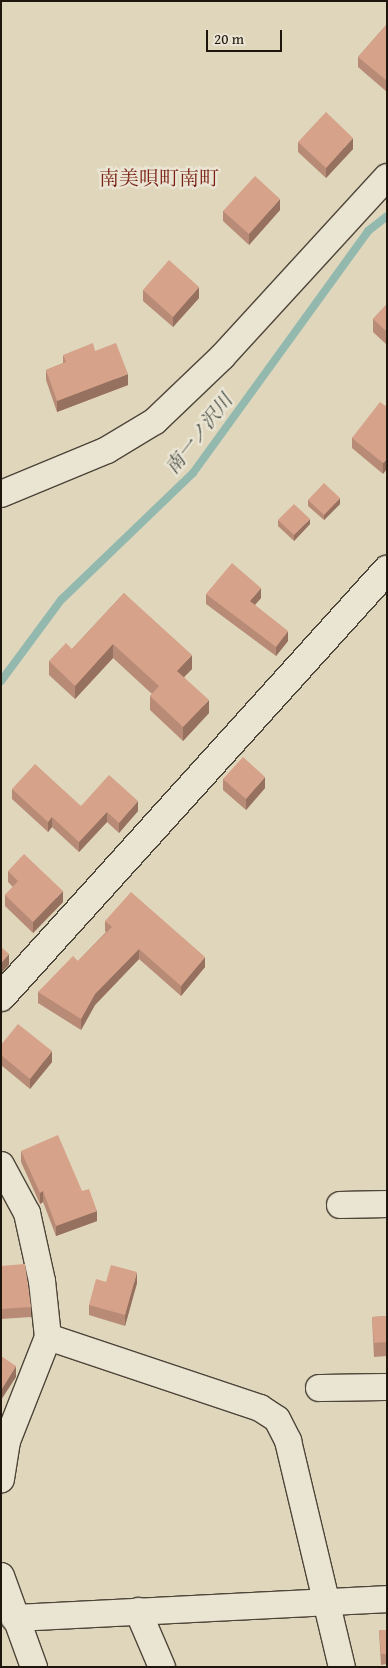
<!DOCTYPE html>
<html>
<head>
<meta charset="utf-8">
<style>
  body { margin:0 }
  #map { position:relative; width:388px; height:1668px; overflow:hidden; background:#dfd6bc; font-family:"Gentium Book Plus","Noto Serif JP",serif }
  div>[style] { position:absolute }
  .stream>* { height:8px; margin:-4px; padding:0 4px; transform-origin:4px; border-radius:4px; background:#93b9af }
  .roads { filter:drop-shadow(1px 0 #4e4539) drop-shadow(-1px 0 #4e4539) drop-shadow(0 1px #4e4539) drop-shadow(0 -1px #4e4539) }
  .street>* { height:26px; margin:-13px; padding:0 13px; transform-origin:13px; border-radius:13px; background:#eae4d3 }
  .secondary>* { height:28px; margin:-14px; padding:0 14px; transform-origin:14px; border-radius:14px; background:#eae4d3 }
  .wall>* { inset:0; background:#b88b76 }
  .shaded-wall>* { inset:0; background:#967160 }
  .building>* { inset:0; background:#d6a289 }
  span { translate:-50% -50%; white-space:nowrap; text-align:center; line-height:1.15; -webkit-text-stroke:5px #eae4d3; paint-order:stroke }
  .water-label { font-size:19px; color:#474e46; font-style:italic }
  .quarter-label { font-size:20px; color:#7a1f14 }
  .frame { position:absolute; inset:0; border:2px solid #1e150d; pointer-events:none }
  .scale { position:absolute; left:206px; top:30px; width:76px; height:22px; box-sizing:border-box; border:2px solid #1e150d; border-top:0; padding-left:6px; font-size:15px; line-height:18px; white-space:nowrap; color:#1e150d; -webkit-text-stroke:4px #eae4d3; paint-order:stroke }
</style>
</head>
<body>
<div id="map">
  <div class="stream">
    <i style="left:1px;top:681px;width:101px;rotate:-53.5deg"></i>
    <i style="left:61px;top:600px;width:183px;rotate:-43.9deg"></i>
    <i style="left:193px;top:473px;width:299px;rotate:-54.1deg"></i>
    <i style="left:368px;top:231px;width:24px;rotate:-38deg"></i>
  </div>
  <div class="roads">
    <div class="street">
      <i style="left:1px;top:494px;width:115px;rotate:-22.5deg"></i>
      <i style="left:107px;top:450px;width:56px;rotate:-31.1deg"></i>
      <i style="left:155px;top:421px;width:93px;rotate:-43.7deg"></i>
      <i style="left:222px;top:357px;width:244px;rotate:-47.5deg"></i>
      <i style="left:1px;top:1165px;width:55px;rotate:61.6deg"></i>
      <i style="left:27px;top:1213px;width:70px;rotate:77.6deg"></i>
      <i style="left:42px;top:1281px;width:56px;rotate:83.9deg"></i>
      <i style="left:48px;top:1337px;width:112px;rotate:111.5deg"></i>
      <i style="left:7px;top:1441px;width:39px;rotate:99deg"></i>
      <i style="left:340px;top:1205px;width:47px;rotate:-1.2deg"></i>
      <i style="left:48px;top:1337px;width:224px;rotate:18.5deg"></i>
      <i style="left:260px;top:1408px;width:20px;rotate:33deg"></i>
      <i style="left:277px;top:1419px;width:25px;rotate:63deg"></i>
      <i style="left:288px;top:1441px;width:232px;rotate:76.6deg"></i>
      <i style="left:319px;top:1388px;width:68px;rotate:-0.8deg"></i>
      <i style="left:1px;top:1576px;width:97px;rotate:70.1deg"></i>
      <i style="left:138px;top:1611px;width:61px;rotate:66.8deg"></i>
      <i style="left:14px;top:1618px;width:373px;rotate:-2.9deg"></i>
    </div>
    <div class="secondary">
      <i style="left:1px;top:997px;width:576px;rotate:-47.89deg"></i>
    </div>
  </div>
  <div class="wall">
    <i style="clip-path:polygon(387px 24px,387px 92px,358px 67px,358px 57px)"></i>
    <i style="clip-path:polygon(298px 142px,353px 149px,326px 178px,298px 152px)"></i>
    <i style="clip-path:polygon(280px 210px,249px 245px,223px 221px,223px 211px)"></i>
    <i style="clip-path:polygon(143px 290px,199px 298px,173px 327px,143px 301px)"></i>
    <i style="clip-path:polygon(387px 304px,387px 345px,373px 332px,373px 319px)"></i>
    <i style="clip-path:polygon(63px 355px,128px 385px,57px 412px,46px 380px,46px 370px,63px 363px)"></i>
    <i style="clip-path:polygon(387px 407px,383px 474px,352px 448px,352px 438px)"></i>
    <i style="clip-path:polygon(308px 500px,340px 504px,324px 520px,308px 506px)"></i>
    <i style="clip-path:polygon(278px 520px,310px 524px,294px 541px,278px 526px)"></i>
    <i style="clip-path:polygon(124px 593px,192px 669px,184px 677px,209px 713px,183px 741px,150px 710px,150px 696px,152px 694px,113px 658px,75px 699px,49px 675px,49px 661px,72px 649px)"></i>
    <i style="clip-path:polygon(206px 594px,261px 598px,255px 605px,288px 641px,276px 656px,206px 604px)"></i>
    <i style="clip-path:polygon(223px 779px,265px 788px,246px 810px,223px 790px)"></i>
    <i style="clip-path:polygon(12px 789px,81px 806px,138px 811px,119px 833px,107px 822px,79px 852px,52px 827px,48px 832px,12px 799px)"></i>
    <i style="clip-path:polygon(8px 871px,63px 902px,33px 933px,5px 906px,5px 895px,13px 887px,8px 882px)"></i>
    <i style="clip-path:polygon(105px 921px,205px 967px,181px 996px,139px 959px,95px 1005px,81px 1030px,38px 1003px,38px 992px,78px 961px,106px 932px,105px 931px)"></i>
    <i style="clip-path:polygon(1px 1045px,52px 1062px,30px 1089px,1px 1065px)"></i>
    <i style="clip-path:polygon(21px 1151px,82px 1191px,97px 1221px,56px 1236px,43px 1202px,40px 1204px,21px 1162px)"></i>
    <i style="clip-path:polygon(1px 1266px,31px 1307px,31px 1317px,1px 1319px)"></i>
    <i style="clip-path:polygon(106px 1282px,137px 1283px,125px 1326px,89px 1315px,89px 1305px)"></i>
    <i style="clip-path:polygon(387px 1316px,387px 1356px,374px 1357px,372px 1317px)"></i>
    <i style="clip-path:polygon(379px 1630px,387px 1630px,387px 1664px,381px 1665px)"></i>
  </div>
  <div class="shaded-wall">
    <i style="clip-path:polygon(353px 138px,353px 149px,326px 178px,326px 168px)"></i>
    <i style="clip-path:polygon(280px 199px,280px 210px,249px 245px,249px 234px)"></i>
    <i style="clip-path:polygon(199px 287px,199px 298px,173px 327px,173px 317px)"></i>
    <i style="clip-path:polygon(128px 374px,128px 385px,57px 412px,57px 401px)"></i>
    <i style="clip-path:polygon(387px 459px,387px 469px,383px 474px,383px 463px)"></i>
    <i style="clip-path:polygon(340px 498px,340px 504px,324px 520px,324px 515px)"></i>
    <i style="clip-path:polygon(310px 519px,310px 524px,294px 541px,294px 535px)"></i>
    <i style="clip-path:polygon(261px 588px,261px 598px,250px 610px,250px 601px)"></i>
    <i style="clip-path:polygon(288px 631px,288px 641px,276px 656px,276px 647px)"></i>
    <i style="clip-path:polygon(113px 644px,113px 658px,75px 699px,75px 686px)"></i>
    <i style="clip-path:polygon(192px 655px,192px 669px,177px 684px,177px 671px)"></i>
    <i style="clip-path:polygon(209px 700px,209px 713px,183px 741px,183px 727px)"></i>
    <i style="clip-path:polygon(265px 777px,265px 788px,246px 810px,246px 799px)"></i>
    <i style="clip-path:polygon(138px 801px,138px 811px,119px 833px,119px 823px)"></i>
    <i style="clip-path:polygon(107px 812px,107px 822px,79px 852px,79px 842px)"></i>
    <i style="clip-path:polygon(52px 817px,52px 827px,48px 832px,48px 822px)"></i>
    <i style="clip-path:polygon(63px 891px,63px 902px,33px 933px,33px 922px)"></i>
    <i style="clip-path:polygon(139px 949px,139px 959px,95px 1005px,81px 1030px,81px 1019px,95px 994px)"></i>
    <i style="clip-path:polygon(9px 954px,9px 965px,1px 973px,1px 963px)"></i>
    <i style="clip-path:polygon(205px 957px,205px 967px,181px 996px,181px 986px)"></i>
    <i style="clip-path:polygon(52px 1051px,52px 1062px,30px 1089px,30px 1079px)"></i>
    <i style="clip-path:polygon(43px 1191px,43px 1202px,40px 1204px,40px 1193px)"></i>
    <i style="clip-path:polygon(97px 1211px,97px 1221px,56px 1236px,56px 1226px)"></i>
    <i style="clip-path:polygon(137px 1272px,137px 1283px,125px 1326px,125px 1315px)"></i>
    <i style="clip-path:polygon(16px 1366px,16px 1377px,1px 1400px,1px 1390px)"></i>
  </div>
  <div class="building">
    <i style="clip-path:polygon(387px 24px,387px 81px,358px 57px)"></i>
    <i style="clip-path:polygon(326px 112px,353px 138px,326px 168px,298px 142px)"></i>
    <i style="clip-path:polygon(255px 176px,280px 199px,249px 234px,223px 211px)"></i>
    <i style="clip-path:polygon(169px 260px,199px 287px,173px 317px,143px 290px)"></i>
    <i style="clip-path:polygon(387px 304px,387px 332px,373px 319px)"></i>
    <i style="clip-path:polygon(93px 343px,95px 351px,116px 343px,128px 374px,57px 401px,46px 370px,66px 362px,63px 355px)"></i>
    <i style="clip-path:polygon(380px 402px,387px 407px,387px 459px,383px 463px,352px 438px)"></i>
    <i style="clip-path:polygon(324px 483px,340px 498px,324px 515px,308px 500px)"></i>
    <i style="clip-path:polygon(294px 504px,310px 519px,294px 535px,278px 520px)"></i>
    <i style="clip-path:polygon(232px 563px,261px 588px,250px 601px,288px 631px,276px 647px,206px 594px)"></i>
    <i style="clip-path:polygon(124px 593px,192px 655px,177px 671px,209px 700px,183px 727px,150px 696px,159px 686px,113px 644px,75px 686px,49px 661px,66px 643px,72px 649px)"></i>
    <i style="clip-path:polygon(243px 757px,265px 777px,246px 799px,223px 779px)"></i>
    <i style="clip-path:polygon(35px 764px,81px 806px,109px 775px,138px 801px,119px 823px,107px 812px,79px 842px,52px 817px,48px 822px,12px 789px)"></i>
    <i style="clip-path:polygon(24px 854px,63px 891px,33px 922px,5px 895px,18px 881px,8px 871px)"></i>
    <i style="clip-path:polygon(131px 892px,205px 957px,181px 986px,139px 949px,95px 994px,81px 1019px,38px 992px,73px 956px,78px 961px,112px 927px,105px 921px)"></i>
    <i style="clip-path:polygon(1px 947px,9px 954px,1px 963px)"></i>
    <i style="clip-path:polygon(18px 1024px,52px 1051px,30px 1079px,1px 1055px,1px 1045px)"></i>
    <i style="clip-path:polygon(58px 1135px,82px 1191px,89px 1189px,97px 1211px,56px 1226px,43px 1191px,40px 1193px,21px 1151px)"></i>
    <i style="clip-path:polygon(25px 1264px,31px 1307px,1px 1309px,1px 1266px)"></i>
    <i style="clip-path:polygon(111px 1265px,137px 1272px,125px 1315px,89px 1305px,96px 1279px,106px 1282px)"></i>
    <i style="clip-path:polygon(387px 1316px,387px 1342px,374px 1343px,372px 1317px)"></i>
    <i style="clip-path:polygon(1px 1356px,16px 1366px,1px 1390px)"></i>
    <i style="clip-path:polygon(379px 1630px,387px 1630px,387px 1654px,381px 1654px)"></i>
  </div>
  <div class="water-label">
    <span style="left:199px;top:434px;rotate:-52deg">南一ノ沢川</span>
  </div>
  <div class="quarter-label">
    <span style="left:159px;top:177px">南美唄町南町</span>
  </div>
  <div class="frame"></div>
  <div class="scale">20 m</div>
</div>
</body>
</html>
